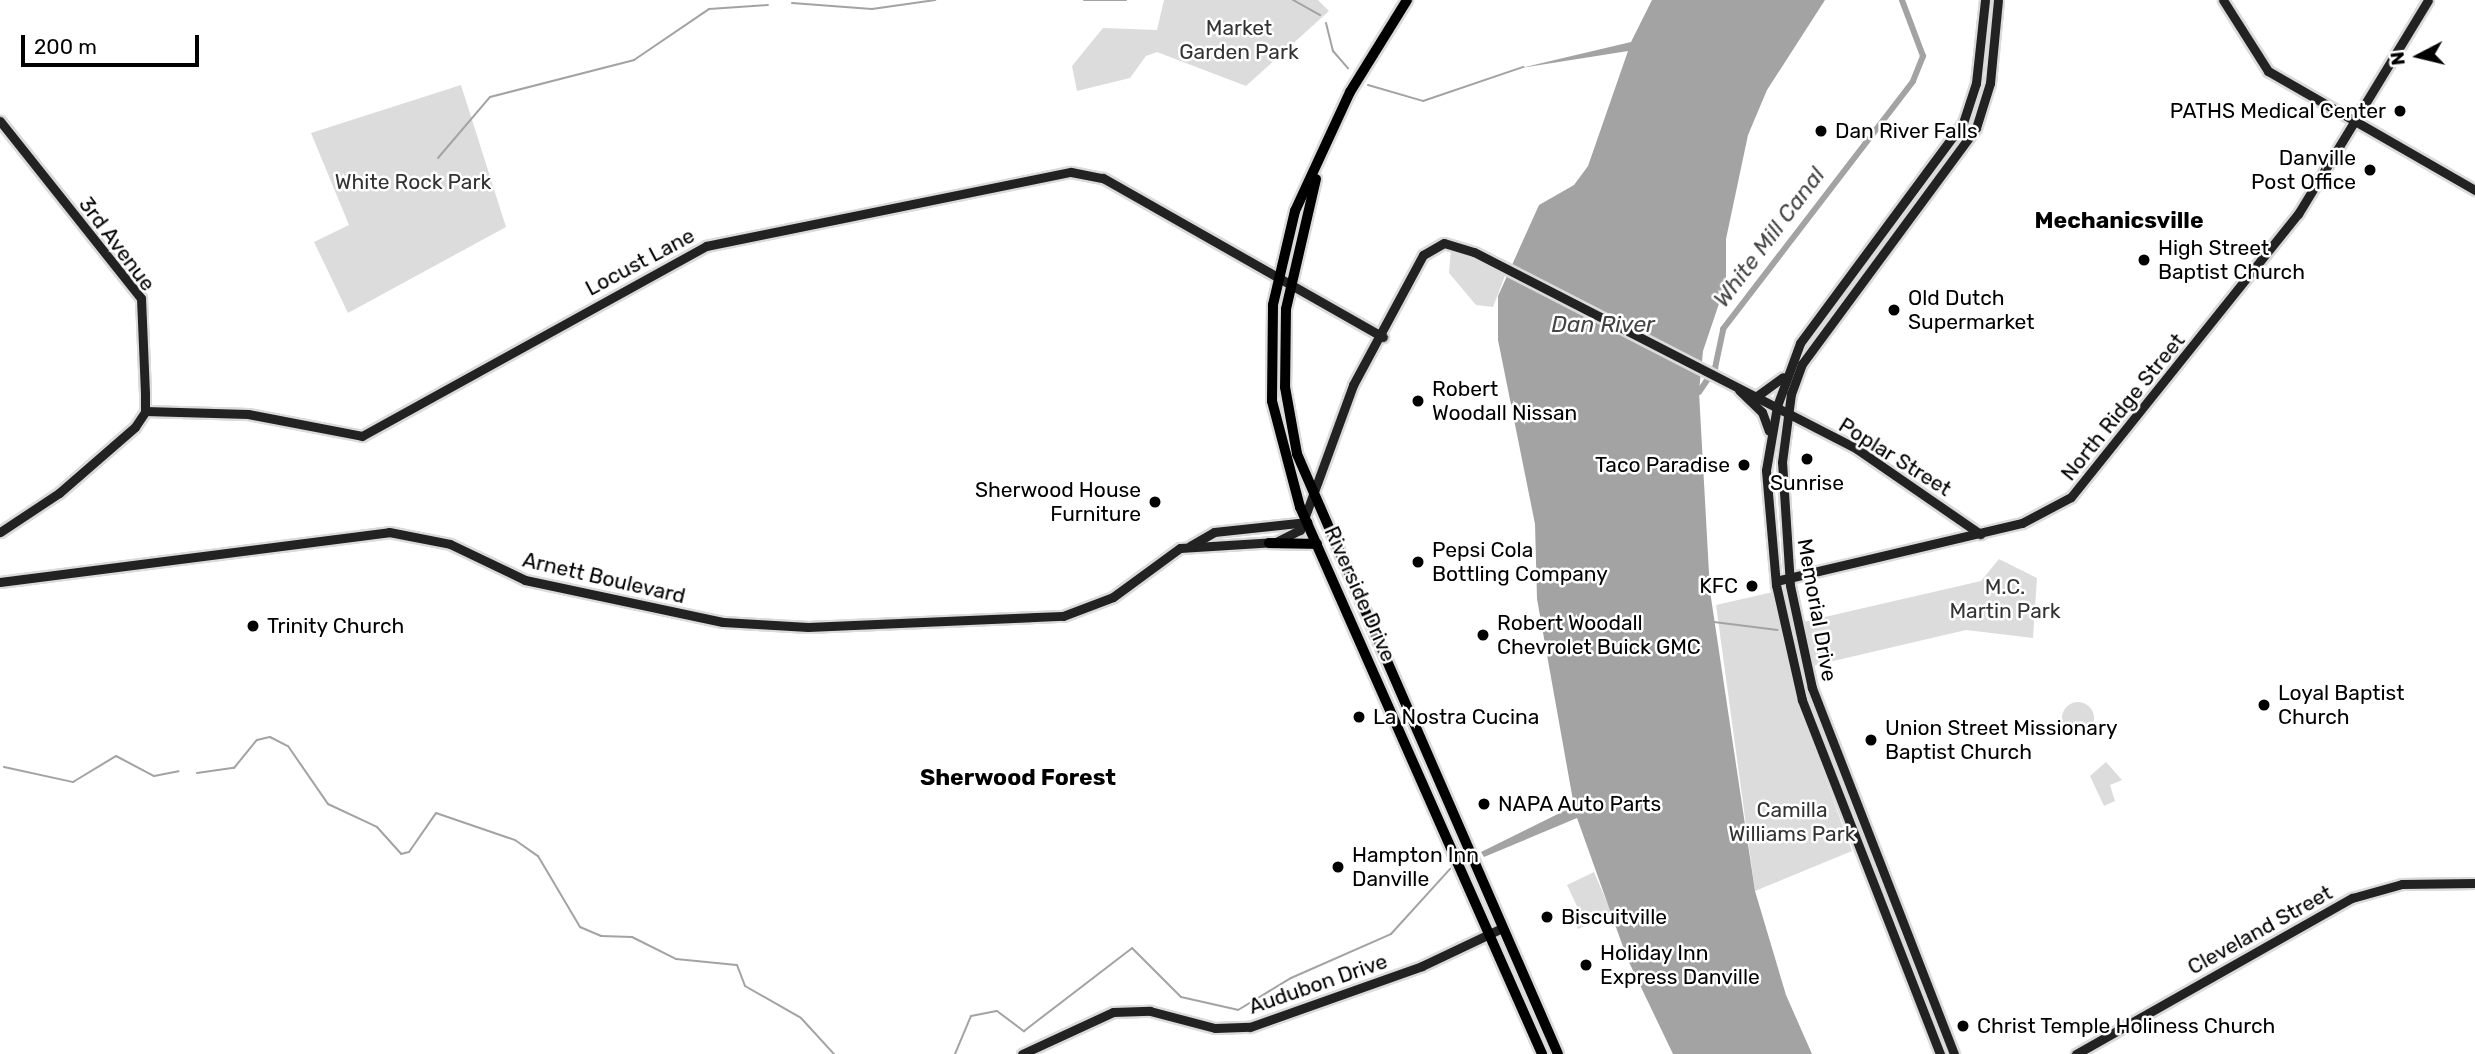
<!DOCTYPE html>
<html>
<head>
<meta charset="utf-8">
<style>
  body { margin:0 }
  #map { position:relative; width:2475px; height:1054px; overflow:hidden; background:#fff; font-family:Rubik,sans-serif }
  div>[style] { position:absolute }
  .green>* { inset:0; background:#dcdcdc }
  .round { border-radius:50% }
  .water>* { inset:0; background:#a3a3a3 }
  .stream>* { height:2px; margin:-1px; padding:0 1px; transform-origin:1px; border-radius:1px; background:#a3a3a3 }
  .canal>* { height:6px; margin:-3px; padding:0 3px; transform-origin:3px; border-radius:3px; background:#a3a3a3 }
  .roads { filter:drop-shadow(2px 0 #dbdbdb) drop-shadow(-2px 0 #dbdbdb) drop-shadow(0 2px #dbdbdb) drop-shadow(0 -2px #dbdbdb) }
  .secondary>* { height:9px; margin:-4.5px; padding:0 4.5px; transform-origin:4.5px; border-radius:4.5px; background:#222 }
  .primary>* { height:10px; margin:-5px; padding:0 5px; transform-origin:5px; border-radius:5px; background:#000 }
  .dots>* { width:19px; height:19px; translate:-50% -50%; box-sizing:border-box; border:4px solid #fff; border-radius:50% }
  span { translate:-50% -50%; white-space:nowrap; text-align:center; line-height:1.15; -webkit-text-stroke:5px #fff; paint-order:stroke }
  .park-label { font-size:21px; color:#333 }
  .poi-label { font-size:21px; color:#000 }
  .right { translate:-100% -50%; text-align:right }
  .left { translate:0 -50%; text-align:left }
  .street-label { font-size:21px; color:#000 }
  .neighbourhood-label { font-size:23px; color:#000; font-weight:700 }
  .water-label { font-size:23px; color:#444; font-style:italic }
  .north { position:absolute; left:2384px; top:21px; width:70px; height:70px; -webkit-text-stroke:5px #fff; paint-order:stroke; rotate:263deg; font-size:19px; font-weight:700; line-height:28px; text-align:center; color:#000 }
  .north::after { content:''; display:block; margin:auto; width:24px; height:32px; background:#000; clip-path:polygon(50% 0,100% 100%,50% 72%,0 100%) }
  .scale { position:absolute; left:21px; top:35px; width:178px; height:32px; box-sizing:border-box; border:4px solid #000; border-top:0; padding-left:9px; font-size:21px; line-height:24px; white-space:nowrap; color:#000; -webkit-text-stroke:5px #fff; paint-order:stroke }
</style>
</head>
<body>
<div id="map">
  <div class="green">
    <i style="clip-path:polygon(1164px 0,1318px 0,1329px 11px,1246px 86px,1157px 52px,1146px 56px,1130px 78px,1077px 91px,1072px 66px,1103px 28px,1157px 30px)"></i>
    <i style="clip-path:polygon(461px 85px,506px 227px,348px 313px,314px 242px,349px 225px,311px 133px)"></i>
    <i style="clip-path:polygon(1451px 249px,1506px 273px,1493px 307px,1476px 305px,1449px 273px)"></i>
    <i style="clip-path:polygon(1999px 559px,2037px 578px,2033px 638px,1966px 630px,1812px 666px,1803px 622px,1981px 581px)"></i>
    <i style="clip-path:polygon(1773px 592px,1804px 720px,1852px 851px,1755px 891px,1716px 605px)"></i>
    <i class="round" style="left:2062px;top:702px;width:32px;height:32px"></i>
    <i style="clip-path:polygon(2106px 762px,2122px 780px,2110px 785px,2115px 801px,2104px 806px,2090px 776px)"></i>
    <i style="clip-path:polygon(1594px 872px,1612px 914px,1578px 929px,1575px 923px,1583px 919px,1567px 885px)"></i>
  </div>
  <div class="water">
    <i style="clip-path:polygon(1652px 0,1825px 0,1767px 90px,1748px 135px,1726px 239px,1726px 283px,1703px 351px,1699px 392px,1710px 591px,1755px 891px,1786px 995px,1812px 1054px,1673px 1054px,1627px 958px,1577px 818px,1484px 857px,1481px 852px,1574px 806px,1537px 599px,1535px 524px,1498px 340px,1498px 296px,1539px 205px,1574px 185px,1588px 166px,1628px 51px,1521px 68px,1631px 42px)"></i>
  </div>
  <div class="stream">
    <i style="left:1084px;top:0;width:42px"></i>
    <i style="left:1293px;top:0;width:31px;rotate:29deg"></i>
    <i style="left:792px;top:3px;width:80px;rotate:4.3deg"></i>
    <i style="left:872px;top:9px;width:64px;rotate:-8.1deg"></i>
    <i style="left:1326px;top:23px;width:29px;rotate:76deg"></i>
    <i style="left:1333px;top:51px;width:23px;rotate:49deg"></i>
    <i style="left:1368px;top:85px;width:57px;rotate:16.2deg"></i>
    <i style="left:1423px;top:101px;width:106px;rotate:-18.8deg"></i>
    <i style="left:438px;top:158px;width:80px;rotate:-49.6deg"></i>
    <i style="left:490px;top:97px;width:149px;rotate:-14.4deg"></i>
    <i style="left:634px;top:60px;width:91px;rotate:-34.2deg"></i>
    <i style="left:709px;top:9px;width:59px;rotate:-3.9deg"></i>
    <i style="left:1714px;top:622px;width:64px;rotate:7.1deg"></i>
    <i style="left:4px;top:767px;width:71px;rotate:12.3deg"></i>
    <i style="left:73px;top:782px;width:50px;rotate:-31.2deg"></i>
    <i style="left:116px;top:756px;width:43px;rotate:27.8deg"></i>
    <i style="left:154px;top:776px;width:25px;rotate:-11deg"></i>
    <i style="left:197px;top:773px;width:37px;rotate:-8deg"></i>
    <i style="left:234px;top:768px;width:36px;rotate:-51deg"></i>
    <i style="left:257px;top:740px;width:13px;rotate:-13deg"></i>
    <i style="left:270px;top:737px;width:20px;rotate:27deg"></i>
    <i style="left:288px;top:746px;width:70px;rotate:55.4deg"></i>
    <i style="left:328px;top:804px;width:54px;rotate:25.1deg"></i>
    <i style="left:377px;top:827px;width:36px;rotate:48deg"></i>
    <i style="left:401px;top:854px;width:8px;rotate:-14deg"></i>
    <i style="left:409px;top:852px;width:47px;rotate:-55.3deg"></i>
    <i style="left:436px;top:813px;width:83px;rotate:18.9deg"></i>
    <i style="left:515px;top:840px;width:28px;rotate:35deg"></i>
    <i style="left:538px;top:856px;width:82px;rotate:59.4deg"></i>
    <i style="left:580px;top:927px;width:23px;rotate:23deg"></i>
    <i style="left:601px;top:936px;width:31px;rotate:2deg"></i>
    <i style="left:632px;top:937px;width:49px;rotate:26.6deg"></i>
    <i style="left:676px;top:959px;width:61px;rotate:5.6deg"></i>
    <i style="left:737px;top:965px;width:22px;rotate:69deg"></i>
    <i style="left:745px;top:986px;width:64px;rotate:29.7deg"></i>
    <i style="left:801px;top:1018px;width:49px;rotate:47.5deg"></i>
    <i style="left:955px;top:1054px;width:41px;rotate:-67.2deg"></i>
    <i style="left:971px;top:1016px;width:26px;rotate:-11deg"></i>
    <i style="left:997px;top:1011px;width:34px;rotate:37deg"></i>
    <i style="left:1024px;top:1031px;width:136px;rotate:-37.5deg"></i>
    <i style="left:1132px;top:948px;width:69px;rotate:45deg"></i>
    <i style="left:1181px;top:997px;width:58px;rotate:12.8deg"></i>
    <i style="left:1238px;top:1010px;width:62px;rotate:-31.1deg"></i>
    <i style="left:1291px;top:978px;width:109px;rotate:-23.7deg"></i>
    <i style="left:1391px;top:934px;width:88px;rotate:-47.8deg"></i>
  </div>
  <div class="canal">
    <i style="left:1699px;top:392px;width:29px;rotate:-56deg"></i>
    <i style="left:1715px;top:368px;width:40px;rotate:-78deg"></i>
    <i style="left:1723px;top:329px;width:312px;rotate:-52.5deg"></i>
    <i style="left:1913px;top:81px;width:27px;rotate:-68deg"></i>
    <i style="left:1923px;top:56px;width:60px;rotate:-110.6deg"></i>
  </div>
  <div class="roads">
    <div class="secondary">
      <i style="left:2223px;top:0;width:84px;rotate:57.6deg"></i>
      <i style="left:2268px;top:71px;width:239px;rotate:29.9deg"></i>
      <i style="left:0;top:121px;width:226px;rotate:51.5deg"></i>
      <i style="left:141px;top:298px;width:96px;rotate:87.6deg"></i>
      <i style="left:145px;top:394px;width:18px;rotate:90deg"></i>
      <i style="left:145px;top:412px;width:18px;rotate:124deg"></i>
      <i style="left:135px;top:427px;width:101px;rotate:139deg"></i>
      <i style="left:59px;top:493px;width:71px;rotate:146.5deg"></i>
      <i style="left:1739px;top:390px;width:32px;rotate:44deg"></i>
      <i style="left:1762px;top:412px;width:20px;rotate:70deg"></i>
      <i style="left:1757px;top:396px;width:32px;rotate:-36deg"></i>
      <i style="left:145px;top:411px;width:103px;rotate:1.7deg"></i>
      <i style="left:248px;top:414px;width:116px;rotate:10.9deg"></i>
      <i style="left:362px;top:436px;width:393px;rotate:-28.9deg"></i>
      <i style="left:706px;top:246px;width:372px;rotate:-11.5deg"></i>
      <i style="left:1071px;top:172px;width:33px;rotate:11deg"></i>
      <i style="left:1103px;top:178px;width:322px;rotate:29.6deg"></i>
      <i style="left:1190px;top:546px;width:28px;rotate:-30deg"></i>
      <i style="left:1214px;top:532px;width:94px;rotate:-6.1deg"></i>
      <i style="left:1776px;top:581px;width:253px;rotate:-13.3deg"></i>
      <i style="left:2022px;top:523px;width:55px;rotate:-28deg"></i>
      <i style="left:2071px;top:497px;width:363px;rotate:-51.3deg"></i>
      <i style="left:2298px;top:214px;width:250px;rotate:-58.7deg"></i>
      <i style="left:0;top:582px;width:392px;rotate:-7.3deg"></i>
      <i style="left:389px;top:532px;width:62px;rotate:11.1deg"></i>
      <i style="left:450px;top:544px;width:83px;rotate:25.6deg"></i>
      <i style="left:525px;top:580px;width:202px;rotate:12deg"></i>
      <i style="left:723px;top:622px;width:85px;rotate:3.4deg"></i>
      <i style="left:808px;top:627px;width:255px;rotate:-2.5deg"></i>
      <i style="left:1063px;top:616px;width:53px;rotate:-20.8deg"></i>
      <i style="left:1113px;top:597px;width:83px;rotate:-36.2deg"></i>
      <i style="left:1180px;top:548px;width:96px;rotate:-3.6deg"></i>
      <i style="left:1276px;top:542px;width:27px;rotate:-27deg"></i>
      <i style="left:1300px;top:530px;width:154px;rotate:-69.9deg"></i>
      <i style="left:1353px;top:385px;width:148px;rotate:-61.7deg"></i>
      <i style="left:1423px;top:255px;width:24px;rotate:-30deg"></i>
      <i style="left:1444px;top:243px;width:31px;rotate:17deg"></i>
      <i style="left:1474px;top:252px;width:431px;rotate:27.2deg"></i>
      <i style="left:1857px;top:449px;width:150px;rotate:34.6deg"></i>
      <i style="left:1022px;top:1054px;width:100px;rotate:-24.8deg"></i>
      <i style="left:1113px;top:1012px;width:37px;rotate:-2deg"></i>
      <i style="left:1150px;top:1011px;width:67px;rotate:14.7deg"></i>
      <i style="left:1215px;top:1028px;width:35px;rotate:-2deg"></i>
      <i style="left:1250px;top:1027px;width:182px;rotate:-19.5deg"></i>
      <i style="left:1422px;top:966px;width:89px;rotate:-25.4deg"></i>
      <i style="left:1940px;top:1054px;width:380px;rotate:-111.3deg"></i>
      <i style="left:1802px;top:700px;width:118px;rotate:-102.7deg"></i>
      <i style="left:1776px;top:585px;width:115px;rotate:-95deg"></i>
      <i style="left:1766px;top:470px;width:65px;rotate:-80.2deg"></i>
      <i style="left:1777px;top:406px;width:67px;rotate:-69.9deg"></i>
      <i style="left:1800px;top:343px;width:274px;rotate:-53.5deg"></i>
      <i style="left:1963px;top:123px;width:42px;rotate:-72deg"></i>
      <i style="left:1976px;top:83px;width:83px;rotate:-83.8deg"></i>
      <i style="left:1954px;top:1054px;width:393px;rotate:-111.2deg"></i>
      <i style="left:1812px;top:688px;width:105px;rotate:-102.1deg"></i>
      <i style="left:1790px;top:585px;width:123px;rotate:-93.7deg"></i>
      <i style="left:1782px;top:462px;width:69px;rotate:-82.5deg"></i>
      <i style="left:1791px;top:394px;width:32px;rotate:-70deg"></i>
      <i style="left:1802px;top:364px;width:293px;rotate:-53.6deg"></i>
      <i style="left:1976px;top:128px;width:47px;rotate:-72.7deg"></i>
      <i style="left:1990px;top:83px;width:83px;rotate:-84.5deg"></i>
      <i style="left:2076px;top:1054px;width:317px;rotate:-29.5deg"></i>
      <i style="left:2352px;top:898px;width:52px;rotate:-15.6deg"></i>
      <i style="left:2402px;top:884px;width:73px;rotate:-0.8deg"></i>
    </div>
    <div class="primary">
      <i style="left:1407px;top:0;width:108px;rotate:121.8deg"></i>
      <i style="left:1350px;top:92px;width:131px;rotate:114.8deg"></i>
      <i style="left:1295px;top:211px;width:97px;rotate:103.2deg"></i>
      <i style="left:1273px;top:305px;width:96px;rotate:90.6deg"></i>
      <i style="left:1272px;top:401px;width:110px;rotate:75.2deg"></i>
      <i style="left:1300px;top:507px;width:598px;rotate:66.13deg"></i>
      <i style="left:1316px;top:179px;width:133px;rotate:103deg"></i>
      <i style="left:1286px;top:309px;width:78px;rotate:90.7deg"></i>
      <i style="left:1285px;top:387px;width:68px;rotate:79.8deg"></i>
      <i style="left:1297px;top:454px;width:654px;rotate:66.49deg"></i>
      <i style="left:1269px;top:543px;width:48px;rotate:1.2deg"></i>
    </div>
  </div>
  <div class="dots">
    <i style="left:2400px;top:111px;background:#000"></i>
    <i style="left:1821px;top:131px;background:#000"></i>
    <i style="left:2370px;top:170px;background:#000"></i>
    <i style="left:2144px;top:260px;background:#000"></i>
    <i style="left:1894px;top:310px;background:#000"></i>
    <i style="left:1418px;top:401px;background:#000"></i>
    <i style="left:1807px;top:459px;background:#000"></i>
    <i style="left:1744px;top:465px;background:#000"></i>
    <i style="left:1155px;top:502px;background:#000"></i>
    <i style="left:1418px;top:562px;background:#000"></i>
    <i style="left:1752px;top:586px;background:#000"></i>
    <i style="left:253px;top:626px;background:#000"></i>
    <i style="left:1483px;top:635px;background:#000"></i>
    <i style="left:2264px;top:705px;background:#000"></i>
    <i style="left:1359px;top:717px;background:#000"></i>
    <i style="left:1871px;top:740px;background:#000"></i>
    <i style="left:1484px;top:804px;background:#000"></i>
    <i style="left:1338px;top:867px;background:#000"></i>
    <i style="left:1547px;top:917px;background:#000"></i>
    <i style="left:1586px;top:965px;background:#000"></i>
    <i style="left:1963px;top:1026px;background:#000"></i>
  </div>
  <div class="park-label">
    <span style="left:1239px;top:40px">Market<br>Garden Park</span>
    <span style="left:413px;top:182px">White Rock Park</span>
    <span style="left:2005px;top:599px">M.C.<br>Martin Park</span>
    <span style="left:1792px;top:822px">Camilla<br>Williams Park</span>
  </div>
  <div class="poi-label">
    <span class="right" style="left:2386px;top:111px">PATHS Medical Center</span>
    <span class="left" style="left:1835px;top:131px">Dan River Falls</span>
    <span class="right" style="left:2356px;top:170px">Danville<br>Post Office</span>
    <span class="left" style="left:2158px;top:260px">High Street<br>Baptist Church</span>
    <span class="left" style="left:1908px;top:310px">Old Dutch<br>Supermarket</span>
    <span class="left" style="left:1432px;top:401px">Robert<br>Woodall Nissan</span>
    <span class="right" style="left:1730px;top:465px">Taco Paradise</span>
    <span style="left:1807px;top:483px">Sunrise</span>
    <span class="right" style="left:1141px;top:502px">Sherwood House<br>Furniture</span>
    <span class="left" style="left:1432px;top:562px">Pepsi Cola<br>Bottling Company</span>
    <span class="right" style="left:1738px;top:586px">KFC</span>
    <span class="left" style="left:1497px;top:635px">Robert Woodall<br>Chevrolet Buick GMC</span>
    <span class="left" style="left:267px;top:626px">Trinity Church</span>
    <span class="left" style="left:2278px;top:705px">Loyal Baptist<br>Church</span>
    <span class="left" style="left:1373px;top:717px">La Nostra Cucina</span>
    <span class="left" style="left:1885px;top:740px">Union Street Missionary<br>Baptist Church</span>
    <span class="left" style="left:1498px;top:804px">NAPA Auto Parts</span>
    <span class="left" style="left:1352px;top:867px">Hampton Inn<br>Danville</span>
    <span class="left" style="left:1561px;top:917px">Biscuitville</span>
    <span class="left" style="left:1600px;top:965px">Holiday Inn<br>Express Danville</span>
    <span class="left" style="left:1977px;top:1026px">Christ Temple Holiness Church</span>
  </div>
  <div class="street-label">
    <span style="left:117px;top:244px;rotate:53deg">3rd Avenue</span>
    <span style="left:640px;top:262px;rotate:-28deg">Locust Lane</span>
    <span style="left:2123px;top:407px;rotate:-51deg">North Ridge Street</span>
    <span style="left:1895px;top:457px;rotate:32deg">Poplar Street</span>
    <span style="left:604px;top:578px;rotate:13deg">Arnett Boulevard</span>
    <span style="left:1360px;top:594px;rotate:66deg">Riverside Drive</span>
    <span style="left:1817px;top:610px;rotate:80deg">Memorial Drive</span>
    <span style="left:2260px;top:930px;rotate:-29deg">Cleveland Street</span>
    <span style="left:1318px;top:984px;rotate:-19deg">Audubon Drive</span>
  </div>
  <div class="neighbourhood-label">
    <span style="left:2119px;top:220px">Mechanicsville</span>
    <span style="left:1018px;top:777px">Sherwood Forest</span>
  </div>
  <div class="water-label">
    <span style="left:1769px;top:237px;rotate:-53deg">White Mill Canal</span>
    <span style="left:1603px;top:324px">Dan River</span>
  </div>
  <div class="north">N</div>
  <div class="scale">200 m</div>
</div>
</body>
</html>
